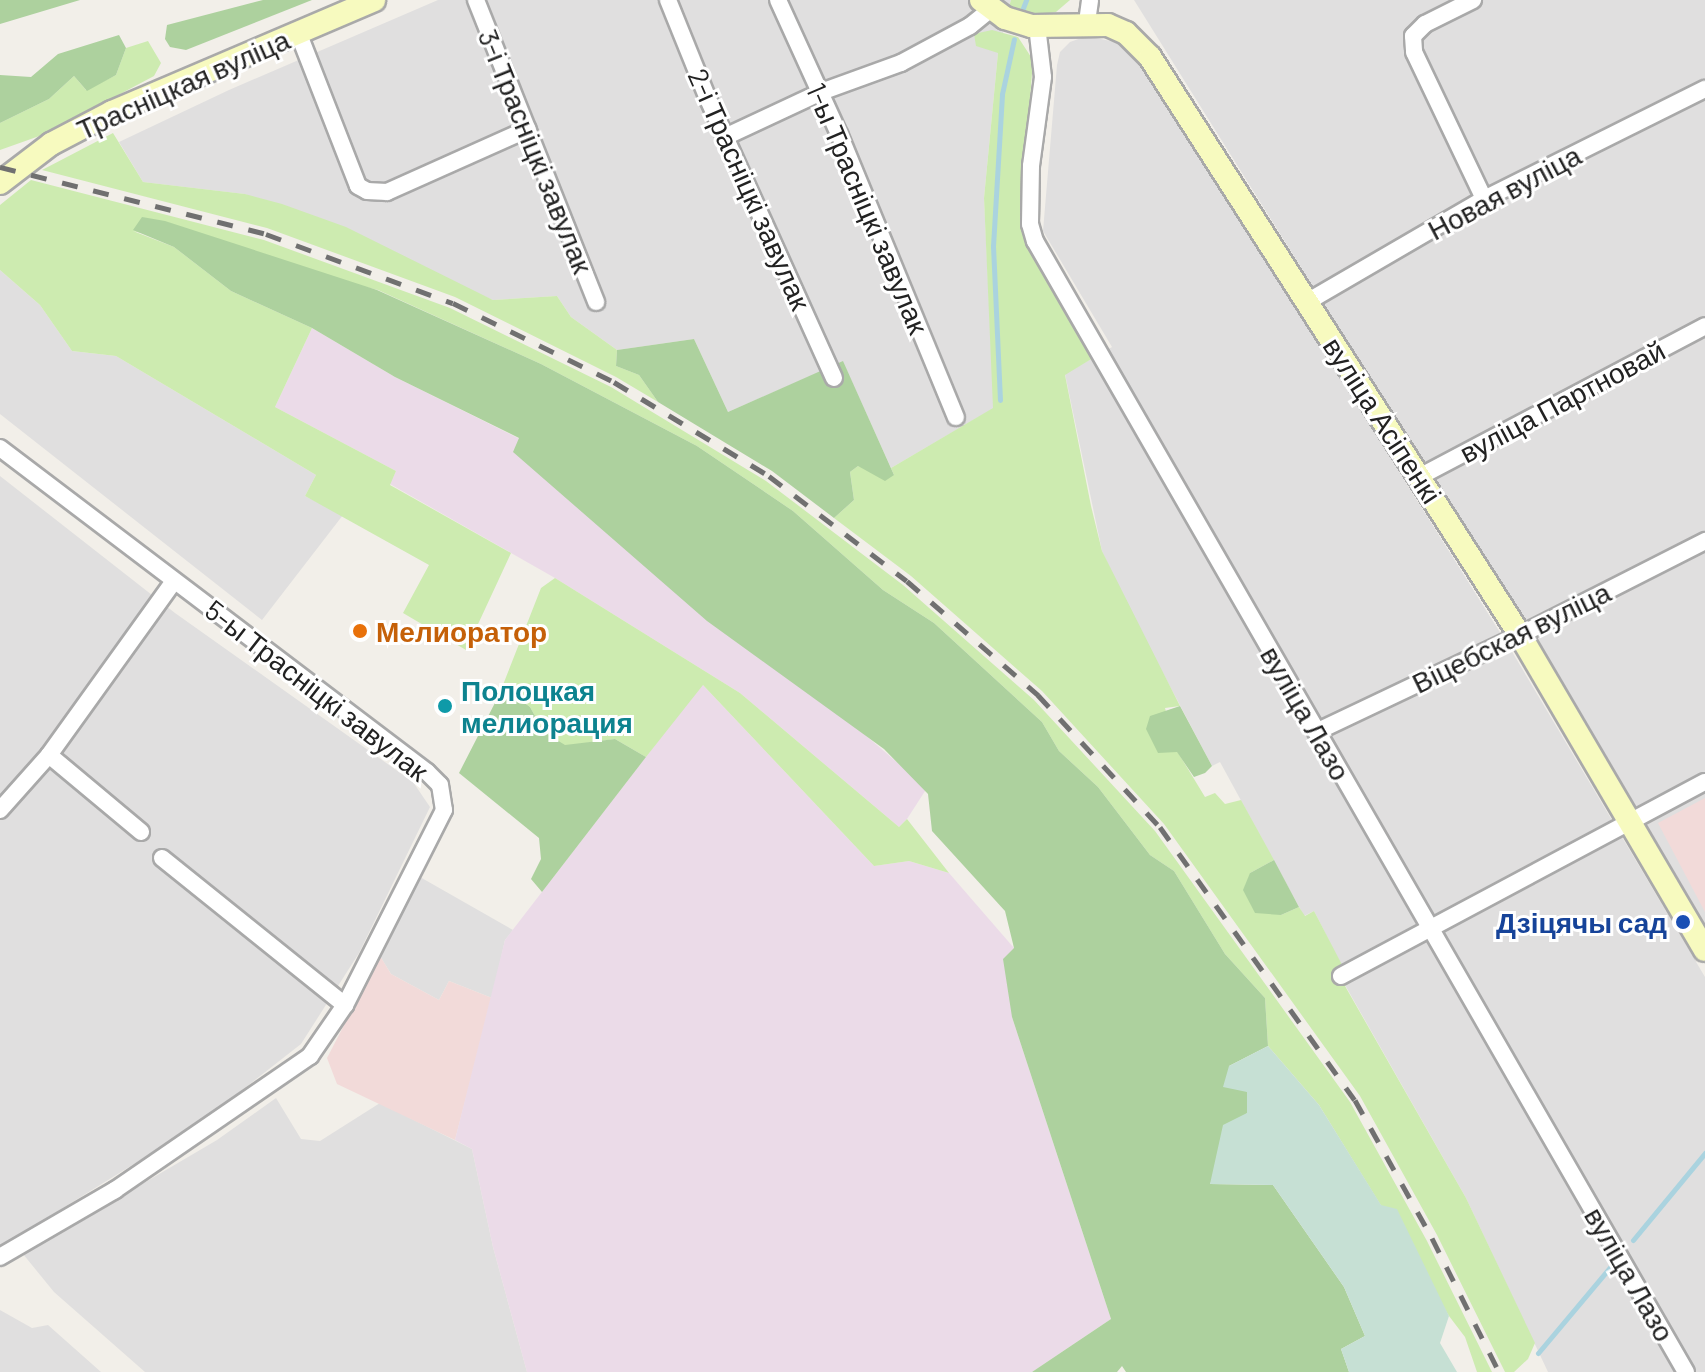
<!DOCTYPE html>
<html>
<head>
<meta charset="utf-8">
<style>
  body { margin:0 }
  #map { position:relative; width:1705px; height:1372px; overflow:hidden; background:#f2efe9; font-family:Barlow,sans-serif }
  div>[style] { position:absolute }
  .residential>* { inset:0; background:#e0dfdf }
  .commercial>* { inset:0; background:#f2dad9 }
  .industrial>* { inset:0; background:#ebdbe8 }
  .grass>* { inset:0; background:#cdebb0 }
  .forest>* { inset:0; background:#add19e }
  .wetland>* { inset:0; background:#c6e0d4 }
  .stream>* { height:5px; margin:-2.5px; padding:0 2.5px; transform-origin:2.5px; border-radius:2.5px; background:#aad3df }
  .roads { filter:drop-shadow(2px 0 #a9a9a9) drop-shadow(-2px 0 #a9a9a9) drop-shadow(0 2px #a9a9a9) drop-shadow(0 -2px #a9a9a9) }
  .street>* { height:16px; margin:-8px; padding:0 8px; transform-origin:8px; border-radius:8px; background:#fff }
  .secondary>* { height:22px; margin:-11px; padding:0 11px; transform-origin:11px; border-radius:11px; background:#f7fabf }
  .rail>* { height:5px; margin-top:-2.5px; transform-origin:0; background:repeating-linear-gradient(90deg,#707070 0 16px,transparent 0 32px) }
  .dots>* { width:22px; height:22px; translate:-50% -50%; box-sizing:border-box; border:4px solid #fff; border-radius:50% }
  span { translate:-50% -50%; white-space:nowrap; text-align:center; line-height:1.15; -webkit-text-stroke:6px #fff; paint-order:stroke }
  .street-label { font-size:28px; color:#222 }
  .food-label { font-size:28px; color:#c56008; font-weight:700 }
  .left { translate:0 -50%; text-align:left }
  .culture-label { font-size:28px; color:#0d838f; font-weight:700 }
  .transit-label { font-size:28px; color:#164399; font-weight:700 }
  .right { translate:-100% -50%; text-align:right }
</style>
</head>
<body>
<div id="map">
  <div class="residential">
    <i style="clip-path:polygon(438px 0,1011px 0,998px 53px,984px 198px,994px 408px,891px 468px,843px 362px,728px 412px,694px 339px,617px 350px,571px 317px,557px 296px,493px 300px,245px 194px,143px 182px,119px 142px,229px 90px)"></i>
    <i style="clip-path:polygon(1134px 0,1705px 0,1705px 925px,1535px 642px)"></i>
    <i style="clip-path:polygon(1087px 36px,1115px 42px,1142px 62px,1511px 650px,1705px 977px,1705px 1372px,1548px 1372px,1466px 1198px,1345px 985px,1350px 982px,1314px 911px,1304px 916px,1220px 762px,1212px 766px,1125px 601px,1102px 551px,1065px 374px,1112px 347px,1043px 231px,1057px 65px,1060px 52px,1070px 42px)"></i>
    <i style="clip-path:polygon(0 270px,40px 305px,72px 351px,116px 356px,316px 475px,305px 496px,343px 515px,262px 620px,0 414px)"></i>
    <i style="clip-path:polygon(0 476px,175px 613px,413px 782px,430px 807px,359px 953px,301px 1044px,200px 1123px,0 1247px)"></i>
    <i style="clip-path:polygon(420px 877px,513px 930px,505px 940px,492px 998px,449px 981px,439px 1000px,391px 974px,380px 956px)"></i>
    <i style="clip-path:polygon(276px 1098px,301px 1139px,320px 1141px,380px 1103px,472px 1149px,493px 1247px,527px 1372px,145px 1372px,54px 1292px,23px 1254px,217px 1140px)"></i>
    <i style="clip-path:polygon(0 1310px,32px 1328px,48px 1325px,101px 1372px,0 1372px)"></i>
  </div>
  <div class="commercial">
    <i style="clip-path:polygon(1705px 798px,1705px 912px,1658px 823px)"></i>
    <i style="clip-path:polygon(380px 956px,391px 974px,439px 1000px,449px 981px,492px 998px,455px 1140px,337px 1084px,327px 1058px)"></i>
  </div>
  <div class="industrial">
    <i style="clip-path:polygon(312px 328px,395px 377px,520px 439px,927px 788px,907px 819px,899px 827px,740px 693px,555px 578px,390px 484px,396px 471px,275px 407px)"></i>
    <i style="clip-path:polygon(702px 684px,874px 866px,909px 861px,949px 873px,1014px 948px,1012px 1017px,1111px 1319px,1032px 1372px,527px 1372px,493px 1247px,472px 1149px,455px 1140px,505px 940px)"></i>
  </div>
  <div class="grass">
    <i style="clip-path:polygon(1011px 0,1070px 0,1056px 12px,1036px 16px,1009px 7px)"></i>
    <i style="clip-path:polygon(992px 30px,1018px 37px,1033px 60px,1025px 166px,1029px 243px,1093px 358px,1065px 375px,1091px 506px,1102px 551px,1180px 706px,1165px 708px,1177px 751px,1205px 797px,1215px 793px,1225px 804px,1241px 800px,1274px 860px,1250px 873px,1281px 915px,1299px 907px,1305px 916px,1314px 911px,1351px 982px,1345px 986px,1466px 1198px,1535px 1343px,1528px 1359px,1514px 1372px,1505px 1372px,1437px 1235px,1360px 1096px,1164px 824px,1042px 691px,911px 576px,834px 518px,854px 500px,850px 472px,858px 466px,894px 475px,891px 468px,993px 408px,984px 198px,998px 53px,976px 46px,974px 34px)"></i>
    <i style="clip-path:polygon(148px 41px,161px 63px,154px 76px,45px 134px,0 150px,0 123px,49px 99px,74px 76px,86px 90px,116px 75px,126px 48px)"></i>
    <i style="clip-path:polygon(113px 133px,143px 182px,245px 194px,282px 204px,346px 227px,493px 300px,557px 296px,571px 317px,617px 350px,616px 366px,639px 375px,658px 402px,616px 377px,455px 297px,267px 228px,42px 170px)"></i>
    <i style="clip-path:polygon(31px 180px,264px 240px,450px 308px,611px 387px,766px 481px,903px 585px,1034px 700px,1155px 831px,1350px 1102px,1427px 1241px,1492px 1372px,1477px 1372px,1465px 1337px,1449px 1316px,1319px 1105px,1268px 1046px,1265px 998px,1225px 954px,1174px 871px,1150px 855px,1098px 787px,1059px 751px,1042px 722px,934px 623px,883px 590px,793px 511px,697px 446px,541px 364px,378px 290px,133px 231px,174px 247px,231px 291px,312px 328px,275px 407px,396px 471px,390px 485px,511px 553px,466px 650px,403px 613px,429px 565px,305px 496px,316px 475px,116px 356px,72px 351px,40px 305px,0 270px,0 205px)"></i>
    <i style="clip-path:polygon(555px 578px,740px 693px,899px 827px,907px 819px,949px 873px,909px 861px,874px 866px,703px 685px,646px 757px,615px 739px,565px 746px,544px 732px,530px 707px,511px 693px,499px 695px,541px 588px)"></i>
  </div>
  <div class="forest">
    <i style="clip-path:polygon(0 0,80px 0,0 24px)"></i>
    <i style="clip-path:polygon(263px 0,312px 0,186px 50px,170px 47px,165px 39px,167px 25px)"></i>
    <i style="clip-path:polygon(119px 35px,126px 48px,116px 75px,87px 91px,74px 76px,49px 99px,0 123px,0 75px,31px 77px,58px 54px)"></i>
    <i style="clip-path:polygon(142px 217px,165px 221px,377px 290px,541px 364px,697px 446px,793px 511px,883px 590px,934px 623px,1042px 722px,1059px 751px,1098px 787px,1150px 855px,1174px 871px,1225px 954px,1265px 998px,1268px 1046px,1229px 1066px,1247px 1092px,1247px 1113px,1210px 1184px,1273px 1185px,1344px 1287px,1365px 1336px,1341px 1349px,1349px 1372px,1126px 1372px,1122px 1366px,1117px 1372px,1032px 1372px,1111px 1319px,1012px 1017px,1003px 959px,1014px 948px,1005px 911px,932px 831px,928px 794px,884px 749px,707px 621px,513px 452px,519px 438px,395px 377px,312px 328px,231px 291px,174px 247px,133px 230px)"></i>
    <i style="clip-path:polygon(694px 339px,728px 412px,843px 361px,894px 475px,885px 481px,858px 466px,850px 472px,854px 500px,834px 518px,772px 471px,658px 402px,639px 375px,616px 366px,617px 350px)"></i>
    <i style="clip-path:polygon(511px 693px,530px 707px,544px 732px,565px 745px,615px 739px,646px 757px,542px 892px,531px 879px,541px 859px,539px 838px,459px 773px,499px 695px)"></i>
    <i style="clip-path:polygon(1180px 706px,1212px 766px,1205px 773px,1194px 777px,1177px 752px,1158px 753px,1146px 729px,1150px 716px)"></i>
    <i style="clip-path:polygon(1274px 860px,1299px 907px,1281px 915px,1255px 913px,1243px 890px,1250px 873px)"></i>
  </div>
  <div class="wetland">
    <i style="clip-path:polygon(1268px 1046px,1319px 1105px,1381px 1205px,1397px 1209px,1449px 1316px,1440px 1343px,1457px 1372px,1349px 1372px,1341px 1349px,1365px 1336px,1344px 1287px,1273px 1185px,1210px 1184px,1223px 1125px,1247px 1113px,1247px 1092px,1223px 1087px,1229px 1066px)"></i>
  </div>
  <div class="stream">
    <i style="left:1023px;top:8px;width:9px;rotate:-69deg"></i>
    <i style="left:1000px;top:400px;width:154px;rotate:-92.6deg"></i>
    <i style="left:993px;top:246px;width:152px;rotate:-86.6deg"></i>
    <i style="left:1002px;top:94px;width:56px;rotate:-77.7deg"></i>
    <i style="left:1633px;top:1240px;width:113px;rotate:-50.4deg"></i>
    <i style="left:1538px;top:1353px;width:121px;rotate:-50deg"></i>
  </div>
  <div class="roads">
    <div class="street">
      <i style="left:476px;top:0;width:325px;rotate:68.3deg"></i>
      <i style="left:668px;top:0;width:107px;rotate:68deg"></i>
      <i style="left:708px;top:99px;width:306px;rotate:65.7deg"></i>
      <i style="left:778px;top:0;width:149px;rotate:65.5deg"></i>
      <i style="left:840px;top:136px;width:304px;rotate:67.6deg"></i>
      <i style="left:1473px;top:0;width:54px;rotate:153.4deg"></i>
      <i style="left:1425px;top:24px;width:17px;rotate:135deg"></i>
      <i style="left:1413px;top:36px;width:16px;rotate:86deg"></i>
      <i style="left:1414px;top:52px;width:163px;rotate:64.5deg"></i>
      <i style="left:1087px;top:22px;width:22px;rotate:-82deg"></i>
      <i style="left:1037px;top:26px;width:51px;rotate:83.3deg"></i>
      <i style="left:1043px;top:77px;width:90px;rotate:97.7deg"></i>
      <i style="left:1031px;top:166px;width:58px;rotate:91deg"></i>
      <i style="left:1030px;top:224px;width:18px;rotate:74deg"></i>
      <i style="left:1035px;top:241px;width:1305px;rotate:60.08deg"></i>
      <i style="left:298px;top:32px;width:165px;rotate:68.7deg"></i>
      <i style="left:358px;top:186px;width:10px;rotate:29deg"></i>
      <i style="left:367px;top:191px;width:20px;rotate:3deg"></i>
      <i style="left:387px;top:192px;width:154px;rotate:-24.1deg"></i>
      <i style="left:727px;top:136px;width:104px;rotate:-25.1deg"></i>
      <i style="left:821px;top:92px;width:85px;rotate:-19.9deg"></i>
      <i style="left:901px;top:63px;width:78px;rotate:-28.2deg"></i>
      <i style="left:970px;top:26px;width:26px;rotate:-39deg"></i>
      <i style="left:1307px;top:302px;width:205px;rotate:-30.2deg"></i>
      <i style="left:1484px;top:199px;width:247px;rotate:-26.5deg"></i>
      <i style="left:0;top:448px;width:536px;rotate:37.19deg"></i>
      <i style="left:427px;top:772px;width:18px;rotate:45deg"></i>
      <i style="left:440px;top:785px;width:25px;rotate:81deg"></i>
      <i style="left:444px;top:810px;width:219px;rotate:116.9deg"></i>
      <i style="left:345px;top:1005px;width:62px;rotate:124.5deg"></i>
      <i style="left:310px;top:1056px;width:237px;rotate:145.5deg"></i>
      <i style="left:115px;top:1190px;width:133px;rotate:149.8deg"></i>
      <i style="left:1419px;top:477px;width:323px;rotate:-27.8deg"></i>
      <i style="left:1316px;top:732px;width:226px;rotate:-25.4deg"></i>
      <i style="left:1520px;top:635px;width:208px;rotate:-26.9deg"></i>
      <i style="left:49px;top:755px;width:120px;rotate:39.9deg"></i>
      <i style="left:0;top:810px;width:74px;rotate:-48.3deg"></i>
      <i style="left:49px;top:755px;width:214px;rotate:-54.3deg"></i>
      <i style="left:162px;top:858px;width:235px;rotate:38.8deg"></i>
      <i style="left:1341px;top:976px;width:412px;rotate:-28.1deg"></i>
    </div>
    <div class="secondary">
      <i style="left:981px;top:0;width:30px;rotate:37deg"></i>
      <i style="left:1005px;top:18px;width:27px;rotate:17deg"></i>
      <i style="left:1031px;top:26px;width:77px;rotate:-0.7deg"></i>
      <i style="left:1108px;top:25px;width:20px;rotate:24deg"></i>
      <i style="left:1126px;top:33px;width:34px;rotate:45deg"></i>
      <i style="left:1150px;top:57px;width:686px;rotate:57.38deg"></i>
      <i style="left:1520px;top:635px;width:365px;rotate:59.6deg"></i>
      <i style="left:0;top:183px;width:64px;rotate:-37.4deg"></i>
      <i style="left:51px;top:144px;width:69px;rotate:-27.7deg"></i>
      <i style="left:112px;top:112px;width:285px;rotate:-23.1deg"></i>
    </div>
  </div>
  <div class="rail">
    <i style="left:0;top:167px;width:274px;rotate:14.1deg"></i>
    <i style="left:266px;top:234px;width:199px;rotate:20.3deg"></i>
    <i style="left:453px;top:303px;width:179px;rotate:26.1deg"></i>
    <i style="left:614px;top:382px;width:181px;rotate:31.2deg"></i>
    <i style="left:769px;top:476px;width:173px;rotate:37.3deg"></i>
    <i style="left:907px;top:581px;width:174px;rotate:41deg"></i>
    <i style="left:1038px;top:695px;width:180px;rotate:47.3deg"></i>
    <i style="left:1160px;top:827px;width:335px;rotate:54.5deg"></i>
    <i style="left:1355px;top:1100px;width:158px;rotate:60.8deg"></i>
    <i style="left:1432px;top:1238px;width:150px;rotate:63.4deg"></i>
  </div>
  <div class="dots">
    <i style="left:360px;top:631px;background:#e8710a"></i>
    <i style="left:445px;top:706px;background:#0f9aa8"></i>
    <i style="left:1683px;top:922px;background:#1a4fb4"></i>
  </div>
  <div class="street-label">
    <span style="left:183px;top:84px;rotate:-24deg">Трасніцкая вуліца</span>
    <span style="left:536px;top:151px;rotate:68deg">3-і Трасніцкі завулак</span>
    <span style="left:750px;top:189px;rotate:66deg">2-і Трасніцкі завулак</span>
    <span style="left:1504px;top:192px;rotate:-28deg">Новая вуліца</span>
    <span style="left:868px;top:208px;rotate:67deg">1-ы Трасніцкі завулак</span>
    <span style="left:1562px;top:401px;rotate:-28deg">вуліца Партновай</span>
    <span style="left:1383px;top:420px;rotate:57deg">вуліца Асіпенкі</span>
    <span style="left:1511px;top:637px;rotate:-26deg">Віцебская вуліца</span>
    <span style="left:317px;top:690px;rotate:38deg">5-ы Трасніцкі завулак</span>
    <span style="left:1306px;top:713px;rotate:60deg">вуліца Лазо</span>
    <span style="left:1630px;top:1274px;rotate:60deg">вуліца Лазо</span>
  </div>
  <div class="food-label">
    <span class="left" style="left:376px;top:631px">Мелиоратор</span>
  </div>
  <div class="culture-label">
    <span class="left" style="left:461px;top:706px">Полоцкая<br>мелиорация</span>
  </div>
  <div class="transit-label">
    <span class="right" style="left:1667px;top:922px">Дзіцячы сад</span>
  </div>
</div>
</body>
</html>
